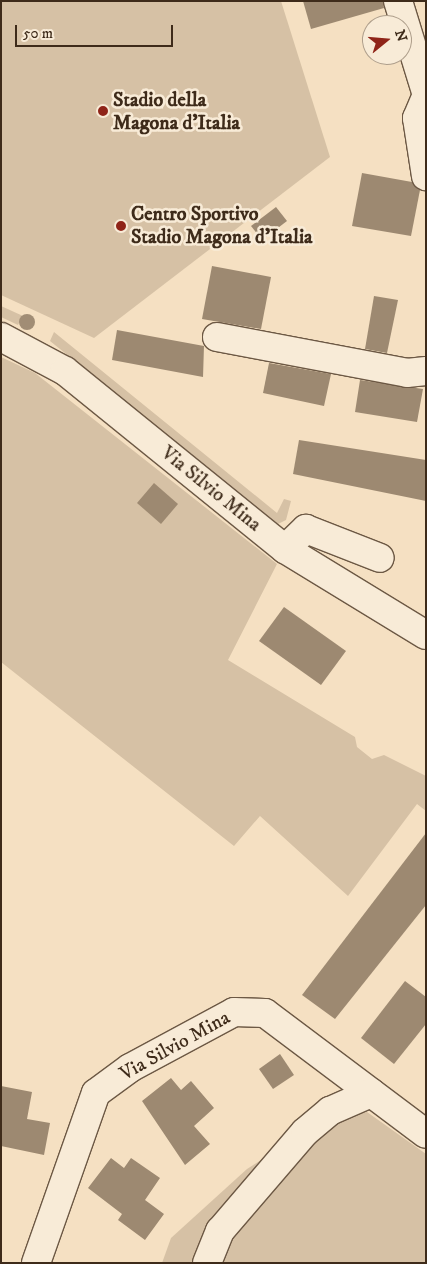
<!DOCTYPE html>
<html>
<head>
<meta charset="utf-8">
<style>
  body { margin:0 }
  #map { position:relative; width:427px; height:1264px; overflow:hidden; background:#f5e0c2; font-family:"IM FELL DW Pica",serif }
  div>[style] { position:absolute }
  .green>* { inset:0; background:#d6c1a5 }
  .building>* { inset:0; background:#9d8971 }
  .roads { filter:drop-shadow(1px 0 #6c5844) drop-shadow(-1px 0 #6c5844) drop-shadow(0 1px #6c5844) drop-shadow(0 -1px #6c5844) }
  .minor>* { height:28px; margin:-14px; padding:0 14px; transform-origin:14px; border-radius:14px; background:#f8ebd7 }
  .trees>* { width:16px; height:16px; margin:-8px; border-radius:50%; background:#a18d75 }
  .dots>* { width:14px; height:14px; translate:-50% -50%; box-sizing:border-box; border:2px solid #f8ebd7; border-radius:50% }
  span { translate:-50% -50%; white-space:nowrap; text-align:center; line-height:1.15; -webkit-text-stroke:5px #f8ebd7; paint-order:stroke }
  .poi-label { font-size:20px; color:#3e2b1a; font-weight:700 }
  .left { translate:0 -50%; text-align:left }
  .street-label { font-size:20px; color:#3e2b1a }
  .frame { position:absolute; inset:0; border:2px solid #3e2b1a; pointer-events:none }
  .north { position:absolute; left:362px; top:15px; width:50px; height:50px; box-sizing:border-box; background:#f8ebd7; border:1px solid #ae9e8b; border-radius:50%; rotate:73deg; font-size:14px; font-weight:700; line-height:20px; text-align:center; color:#3e2b1a }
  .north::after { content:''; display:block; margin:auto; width:18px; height:22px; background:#8f2418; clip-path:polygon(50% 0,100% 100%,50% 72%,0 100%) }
  .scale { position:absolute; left:15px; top:25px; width:158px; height:22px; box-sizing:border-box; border:2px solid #3e2b1a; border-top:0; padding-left:6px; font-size:15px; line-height:18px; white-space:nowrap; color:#3e2b1a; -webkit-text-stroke:4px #f8ebd7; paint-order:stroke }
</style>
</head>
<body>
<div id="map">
  <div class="green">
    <i style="clip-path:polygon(1px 1px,281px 1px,330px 157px,94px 338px,1px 295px)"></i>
    <i style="clip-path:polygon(1px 306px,23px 316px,18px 325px,1px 317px)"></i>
    <i style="clip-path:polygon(54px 332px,277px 513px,284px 499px,291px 501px,286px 520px,278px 524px,50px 341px)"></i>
    <i style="clip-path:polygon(1px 357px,35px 373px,277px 564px,228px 660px,355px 737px,357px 747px,372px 759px,384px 755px,426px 776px,426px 811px,417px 804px,348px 896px,260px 816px,234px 846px,1px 662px)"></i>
    <i style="clip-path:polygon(367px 1112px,426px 1154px,426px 1263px,215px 1263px,225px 1240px,337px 1117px)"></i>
    <i style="clip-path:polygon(283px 1146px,204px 1263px,162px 1263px,171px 1238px,247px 1169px)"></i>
  </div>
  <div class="building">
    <i style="clip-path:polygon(303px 1px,383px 1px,384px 8px,311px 29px)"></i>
    <i style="clip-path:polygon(362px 173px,412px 182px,420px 190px,411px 236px,352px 226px)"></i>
    <i style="clip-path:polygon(276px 207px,287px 221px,262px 240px,251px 226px)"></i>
    <i style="clip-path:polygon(212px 266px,271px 277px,261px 329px,202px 319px)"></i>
    <i style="clip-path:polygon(374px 296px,398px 300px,387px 353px,365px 349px)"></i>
    <i style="clip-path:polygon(117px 330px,204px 346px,203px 377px,112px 360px)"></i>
    <i style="clip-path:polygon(269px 363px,331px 374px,324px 406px,263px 393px)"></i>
    <i style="clip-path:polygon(360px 380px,423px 389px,417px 422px,355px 412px)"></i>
    <i style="clip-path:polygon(299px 440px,426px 460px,426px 501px,293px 474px)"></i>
    <i style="clip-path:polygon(154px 483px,178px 504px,161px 524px,137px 503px)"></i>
    <i style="clip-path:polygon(284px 607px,346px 651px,321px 685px,259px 641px)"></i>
    <i style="clip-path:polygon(426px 833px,426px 905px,335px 1019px,302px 995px)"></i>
    <i style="clip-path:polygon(405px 981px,426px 997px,426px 1024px,394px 1064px,361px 1038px)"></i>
    <i style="clip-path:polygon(280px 1054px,294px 1075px,273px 1089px,259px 1069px)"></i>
    <i style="clip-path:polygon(171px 1078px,181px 1090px,191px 1081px,214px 1108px,194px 1126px,210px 1144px,185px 1165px,142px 1101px)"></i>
    <i style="clip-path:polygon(1px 1086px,32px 1092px,27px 1119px,50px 1123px,44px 1155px,1px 1146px)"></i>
    <i style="clip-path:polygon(111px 1158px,124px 1168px,131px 1158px,160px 1178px,145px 1200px,164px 1214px,145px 1240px,118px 1220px,122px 1214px,88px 1188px)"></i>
  </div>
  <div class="roads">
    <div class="minor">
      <i style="left:398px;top:1px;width:95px;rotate:72.9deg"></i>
      <i style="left:426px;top:97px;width:23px;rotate:113deg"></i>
      <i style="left:417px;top:118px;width:59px;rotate:81.2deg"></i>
      <i style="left:1px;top:337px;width:72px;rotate:28deg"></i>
      <i style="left:65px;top:371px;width:283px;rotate:39deg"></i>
      <i style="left:285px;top:549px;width:165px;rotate:31.4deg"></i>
      <i style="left:217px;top:337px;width:193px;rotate:10.7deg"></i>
      <i style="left:407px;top:373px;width:19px;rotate:-6deg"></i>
      <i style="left:285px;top:549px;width:29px;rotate:-44deg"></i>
      <i style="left:306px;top:529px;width:79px;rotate:21.4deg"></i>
      <i style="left:36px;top:1263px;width:180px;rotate:-70.6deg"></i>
      <i style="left:96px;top:1093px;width:42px;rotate:-36.3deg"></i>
      <i style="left:130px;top:1068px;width:118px;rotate:-28.3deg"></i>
      <i style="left:234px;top:1012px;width:31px;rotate:2deg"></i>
      <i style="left:265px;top:1013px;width:201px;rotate:36.9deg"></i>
      <i style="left:207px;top:1263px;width:35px;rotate:-68deg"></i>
      <i style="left:220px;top:1231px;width:130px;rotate:-49.4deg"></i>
      <i style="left:305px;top:1132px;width:33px;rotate:-40deg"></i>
      <i style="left:330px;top:1111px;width:45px;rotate:-23.7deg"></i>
    </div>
  </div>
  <div class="trees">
    <i style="left:27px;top:322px"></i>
  </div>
  <div class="dots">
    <i style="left:103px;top:111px;background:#8f2418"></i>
    <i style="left:121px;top:226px;background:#8f2418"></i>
  </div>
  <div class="poi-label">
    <span class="left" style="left:113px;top:112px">Stadio della<br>Magona d'Italia</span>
    <span class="left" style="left:131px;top:226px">Centro Sportivo<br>Stadio Magona d'Italia</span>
  </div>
  <div class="street-label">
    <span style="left:211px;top:489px;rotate:39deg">Via Silvio Mina</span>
    <span style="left:175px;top:1046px;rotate:-29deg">Via Silvio Mina</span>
  </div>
  <div class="frame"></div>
  <div class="north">N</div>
  <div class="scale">50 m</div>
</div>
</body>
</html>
